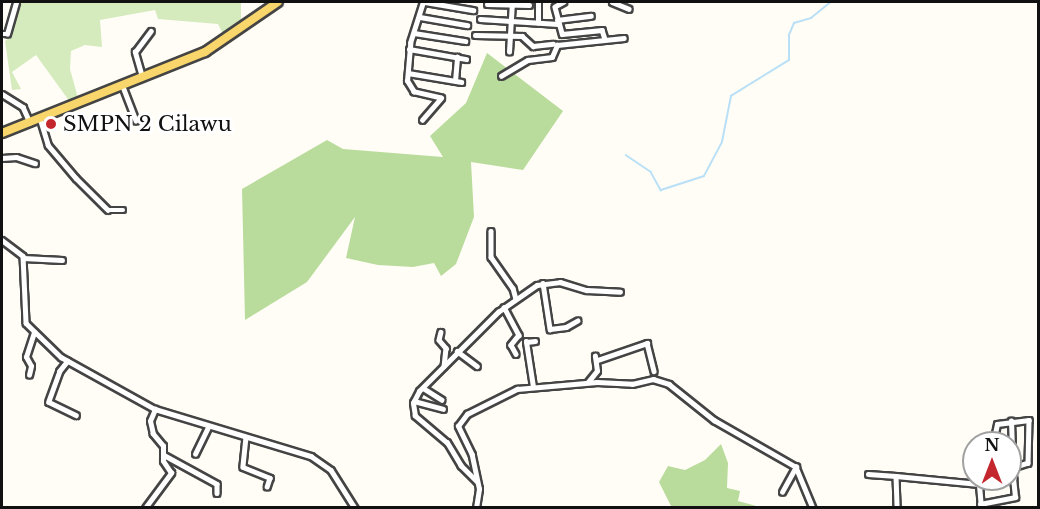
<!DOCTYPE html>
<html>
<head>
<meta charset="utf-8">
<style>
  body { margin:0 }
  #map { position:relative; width:1040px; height:509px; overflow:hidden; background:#fffdf5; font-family:"Libre Baskerville",serif }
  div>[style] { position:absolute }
  .green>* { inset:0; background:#d5ebbd }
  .forest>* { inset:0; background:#b9dc9c }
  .stream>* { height:1.5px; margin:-0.75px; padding:0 0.75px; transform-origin:0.75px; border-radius:0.75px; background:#b9e0f7 }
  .roads { filter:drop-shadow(2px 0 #444) drop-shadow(-2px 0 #444) drop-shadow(0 2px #444) drop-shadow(0 -2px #444) }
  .street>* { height:4.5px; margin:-2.25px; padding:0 2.25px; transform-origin:2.25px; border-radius:2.25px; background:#fff }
  .primary>* { height:8px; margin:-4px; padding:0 4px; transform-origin:4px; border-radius:4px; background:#f9d66b }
  .dots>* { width:16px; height:16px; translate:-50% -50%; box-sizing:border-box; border:3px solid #fff; border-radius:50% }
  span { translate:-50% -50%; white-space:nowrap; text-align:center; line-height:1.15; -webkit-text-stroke:6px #fff; paint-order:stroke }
  .poi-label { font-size:21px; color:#111 }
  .left { translate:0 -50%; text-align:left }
  .frame { position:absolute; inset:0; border:3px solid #111; pointer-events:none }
  .north { position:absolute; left:962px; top:431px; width:60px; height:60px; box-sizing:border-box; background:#fff; border:2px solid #a0a0a0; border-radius:50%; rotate:0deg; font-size:16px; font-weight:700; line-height:24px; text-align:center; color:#111 }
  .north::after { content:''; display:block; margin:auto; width:21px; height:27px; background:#c4262e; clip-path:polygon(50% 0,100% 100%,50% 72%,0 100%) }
</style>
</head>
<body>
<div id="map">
  <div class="green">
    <i style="clip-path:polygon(16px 2px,241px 2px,241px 23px,224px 36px,218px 24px,158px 19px,155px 10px,100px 20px,102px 47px,85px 45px,71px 51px,70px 69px,78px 98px,70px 102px,36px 55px,12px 72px,21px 89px,12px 90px,5px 41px,13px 35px,10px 26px)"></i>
  </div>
  <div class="forest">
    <i style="clip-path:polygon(487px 53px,563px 111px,523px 170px,471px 162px,474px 217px,456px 264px,441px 276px,434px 263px,413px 267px,378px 265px,346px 258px,355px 217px,307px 282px,245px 320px,242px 189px,327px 140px,343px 149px,443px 157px,430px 136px,466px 103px)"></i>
    <i style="clip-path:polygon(721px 444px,728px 463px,727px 488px,740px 491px,738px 501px,760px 507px,671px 506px,659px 482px,668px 466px,685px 470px,705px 460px)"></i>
  </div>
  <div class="stream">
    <i style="left:626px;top:155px;width:30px;rotate:34deg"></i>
    <i style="left:651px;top:172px;width:21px;rotate:61deg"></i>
    <i style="left:661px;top:190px;width:45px;rotate:-18deg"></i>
    <i style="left:704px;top:176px;width:38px;rotate:-62deg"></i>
    <i style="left:722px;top:142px;width:47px;rotate:-78.9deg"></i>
    <i style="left:731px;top:96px;width:68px;rotate:-31.8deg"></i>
    <i style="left:789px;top:60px;width:25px;rotate:-90deg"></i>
    <i style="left:789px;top:35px;width:13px;rotate:-67deg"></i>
    <i style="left:794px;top:23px;width:18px;rotate:-16deg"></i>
    <i style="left:811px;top:18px;width:26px;rotate:-39deg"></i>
  </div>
  <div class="roads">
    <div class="street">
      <i style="left:425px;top:2px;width:49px;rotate:9.5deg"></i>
      <i style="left:564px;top:2px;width:10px;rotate:151deg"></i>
      <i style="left:555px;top:7px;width:28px;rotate:75deg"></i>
      <i style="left:562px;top:34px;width:40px;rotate:-5.7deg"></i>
      <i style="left:602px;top:30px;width:9px;rotate:72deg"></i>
      <i style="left:612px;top:2px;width:18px;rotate:22deg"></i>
      <i style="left:487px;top:4px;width:42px;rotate:1.4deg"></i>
      <i style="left:420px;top:17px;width:48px;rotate:9.7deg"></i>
      <i style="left:480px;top:19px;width:78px;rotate:3.7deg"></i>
      <i style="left:557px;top:20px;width:34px;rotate:-7deg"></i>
      <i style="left:538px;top:23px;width:21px;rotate:-90deg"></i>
      <i style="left:414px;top:33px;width:52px;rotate:8.9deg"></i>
      <i style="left:2px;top:34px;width:5px"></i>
      <i style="left:7px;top:34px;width:33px;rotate:-74deg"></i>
      <i style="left:475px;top:35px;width:47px;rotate:1.2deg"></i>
      <i style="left:522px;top:36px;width:15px;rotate:42deg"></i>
      <i style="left:533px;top:46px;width:20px;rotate:-6deg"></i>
      <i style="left:409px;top:49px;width:58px;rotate:10deg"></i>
      <i style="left:509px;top:52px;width:50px;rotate:-86.6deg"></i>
      <i style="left:408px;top:73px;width:54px;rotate:9.6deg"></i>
      <i style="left:501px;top:76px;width:31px;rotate:-31deg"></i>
      <i style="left:528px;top:60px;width:24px;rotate:-7deg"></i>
      <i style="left:552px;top:57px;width:13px;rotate:-67deg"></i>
      <i style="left:557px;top:45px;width:67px;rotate:-6deg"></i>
      <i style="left:142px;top:77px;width:26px;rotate:-106deg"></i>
      <i style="left:135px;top:52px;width:26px;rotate:-53deg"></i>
      <i style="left:455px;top:81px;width:24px;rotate:-85deg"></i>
      <i style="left:122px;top:84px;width:39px;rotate:69deg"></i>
      <i style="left:2px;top:94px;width:25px;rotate:32deg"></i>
      <i style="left:23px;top:107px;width:17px;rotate:66deg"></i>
      <i style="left:40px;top:118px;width:28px;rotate:73deg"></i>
      <i style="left:48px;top:145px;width:43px;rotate:49.7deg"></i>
      <i style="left:76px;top:178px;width:45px;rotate:45deg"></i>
      <i style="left:108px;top:210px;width:15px"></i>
      <i style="left:422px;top:120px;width:29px;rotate:-49deg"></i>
      <i style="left:441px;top:98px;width:28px;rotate:-167deg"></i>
      <i style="left:414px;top:92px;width:13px;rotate:-122deg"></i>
      <i style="left:407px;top:81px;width:38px;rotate:-85deg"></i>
      <i style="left:410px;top:43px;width:43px;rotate:-72.4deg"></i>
      <i style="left:2px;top:158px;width:14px;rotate:-4deg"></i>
      <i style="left:16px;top:157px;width:20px;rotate:18deg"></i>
      <i style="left:491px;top:231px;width:26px;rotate:90deg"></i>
      <i style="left:491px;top:257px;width:38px;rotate:55deg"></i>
      <i style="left:513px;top:288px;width:11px;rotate:75deg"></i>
      <i style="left:2px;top:240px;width:26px;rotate:37deg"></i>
      <i style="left:23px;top:256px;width:67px;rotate:87.4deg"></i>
      <i style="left:26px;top:323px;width:49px;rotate:44.2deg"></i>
      <i style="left:61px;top:357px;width:107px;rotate:29deg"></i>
      <i style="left:155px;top:409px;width:163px;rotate:16.8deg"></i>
      <i style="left:311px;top:456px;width:24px;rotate:35deg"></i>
      <i style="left:331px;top:470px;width:45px;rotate:57.7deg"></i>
      <i style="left:23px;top:258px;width:39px;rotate:3deg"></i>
      <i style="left:543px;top:283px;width:47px;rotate:81.3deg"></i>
      <i style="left:550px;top:329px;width:16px;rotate:-7deg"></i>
      <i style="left:566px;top:327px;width:13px;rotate:-29deg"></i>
      <i style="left:504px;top:307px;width:32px;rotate:62deg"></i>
      <i style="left:519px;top:335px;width:13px;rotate:129deg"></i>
      <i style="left:511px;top:345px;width:10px;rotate:61deg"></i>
      <i style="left:441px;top:332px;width:8px;rotate:104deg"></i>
      <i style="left:439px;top:340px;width:11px;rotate:49deg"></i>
      <i style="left:446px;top:348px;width:18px;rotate:96deg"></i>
      <i style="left:457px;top:351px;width:25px;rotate:37deg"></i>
      <i style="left:598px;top:360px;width:52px;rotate:-19.1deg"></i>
      <i style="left:647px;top:343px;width:29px;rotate:76deg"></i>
      <i style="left:68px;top:361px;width:13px;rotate:129deg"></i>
      <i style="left:60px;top:371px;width:33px;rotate:110deg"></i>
      <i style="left:49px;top:402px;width:30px;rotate:26deg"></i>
      <i style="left:29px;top:375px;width:9px;rotate:-77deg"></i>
      <i style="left:31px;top:366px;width:10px;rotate:-119deg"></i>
      <i style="left:26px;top:357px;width:26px;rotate:-72deg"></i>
      <i style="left:588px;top:382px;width:14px;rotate:-51deg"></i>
      <i style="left:597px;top:371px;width:15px;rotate:-98deg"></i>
      <i style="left:533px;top:387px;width:46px;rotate:-98.8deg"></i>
      <i style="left:526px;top:342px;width:9px;rotate:-6deg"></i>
      <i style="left:423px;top:388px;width:22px;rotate:32deg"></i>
      <i style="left:414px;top:401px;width:30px;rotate:15deg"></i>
      <i style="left:246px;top:437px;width:30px;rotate:96deg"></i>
      <i style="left:243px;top:467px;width:29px;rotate:22deg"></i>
      <i style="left:270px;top:478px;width:9px;rotate:108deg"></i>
      <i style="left:993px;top:443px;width:19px;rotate:-78deg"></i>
      <i style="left:997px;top:424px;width:32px;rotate:-7deg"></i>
      <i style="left:1029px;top:420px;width:43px;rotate:91.3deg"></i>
      <i style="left:1028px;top:463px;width:16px;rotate:162deg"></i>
      <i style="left:195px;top:454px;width:30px;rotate:-64deg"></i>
      <i style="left:164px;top:455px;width:60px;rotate:28.7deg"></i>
      <i style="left:217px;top:484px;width:9px;rotate:90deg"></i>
      <i style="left:868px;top:474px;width:28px;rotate:4deg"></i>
      <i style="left:896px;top:476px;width:32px;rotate:88deg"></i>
      <i style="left:896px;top:476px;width:83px;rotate:5.5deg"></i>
      <i style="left:477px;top:482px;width:23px;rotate:-135deg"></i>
      <i style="left:461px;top:466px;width:27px;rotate:-121deg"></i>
      <i style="left:447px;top:443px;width:42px;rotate:-139.8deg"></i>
      <i style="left:415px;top:416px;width:13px;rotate:-99deg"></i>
      <i style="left:413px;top:403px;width:13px;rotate:-63deg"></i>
      <i style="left:419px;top:391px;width:112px;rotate:-45deg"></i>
      <i style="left:498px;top:312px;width:47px;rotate:-34.7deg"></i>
      <i style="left:537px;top:285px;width:23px;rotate:-7deg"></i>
      <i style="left:560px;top:282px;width:28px;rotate:17deg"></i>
      <i style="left:587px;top:290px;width:33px;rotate:3deg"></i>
      <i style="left:782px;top:492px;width:29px;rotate:-61deg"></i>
      <i style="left:980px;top:504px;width:36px;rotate:-11deg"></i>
      <i style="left:1015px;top:497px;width:19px;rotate:-96deg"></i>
      <i style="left:145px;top:508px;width:44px;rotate:-53.4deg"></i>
      <i style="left:171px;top:473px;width:14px;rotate:-124deg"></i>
      <i style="left:163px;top:461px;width:15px;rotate:-90deg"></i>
      <i style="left:163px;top:446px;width:16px;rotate:-130deg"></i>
      <i style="left:153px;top:434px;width:13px;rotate:-103deg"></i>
      <i style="left:150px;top:421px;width:13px;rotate:-67deg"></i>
      <i style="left:476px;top:508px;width:19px;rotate:-81deg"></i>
      <i style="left:479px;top:489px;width:35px;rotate:-102deg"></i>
      <i style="left:472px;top:455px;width:32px;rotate:-116deg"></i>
      <i style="left:458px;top:426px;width:15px;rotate:-53deg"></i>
      <i style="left:467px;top:414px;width:56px;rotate:-26.6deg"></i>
      <i style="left:517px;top:389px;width:80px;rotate:-5deg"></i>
      <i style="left:597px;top:382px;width:35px;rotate:3deg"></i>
      <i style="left:632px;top:384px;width:22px;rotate:-13deg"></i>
      <i style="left:653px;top:379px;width:17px;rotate:17deg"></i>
      <i style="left:669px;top:384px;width:58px;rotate:38.7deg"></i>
      <i style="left:714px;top:420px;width:95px;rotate:29.8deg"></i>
      <i style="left:796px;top:467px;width:44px;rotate:67.5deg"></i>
      <i style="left:981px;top:508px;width:24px;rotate:-95deg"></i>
      <i style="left:979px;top:484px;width:35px;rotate:-10deg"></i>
      <i style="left:1013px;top:478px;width:57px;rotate:-92deg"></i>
    </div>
    <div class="primary">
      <i style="left:2px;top:133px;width:219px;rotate:-21.8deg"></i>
      <i style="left:205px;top:52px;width:88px;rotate:-34.4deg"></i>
    </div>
  </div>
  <div class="dots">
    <i style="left:51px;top:124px;background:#c4262e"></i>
  </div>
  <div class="poi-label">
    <span class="left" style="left:63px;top:124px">SMPN 2 Cilawu</span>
  </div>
  <div class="frame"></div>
  <div class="north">N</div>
</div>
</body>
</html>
